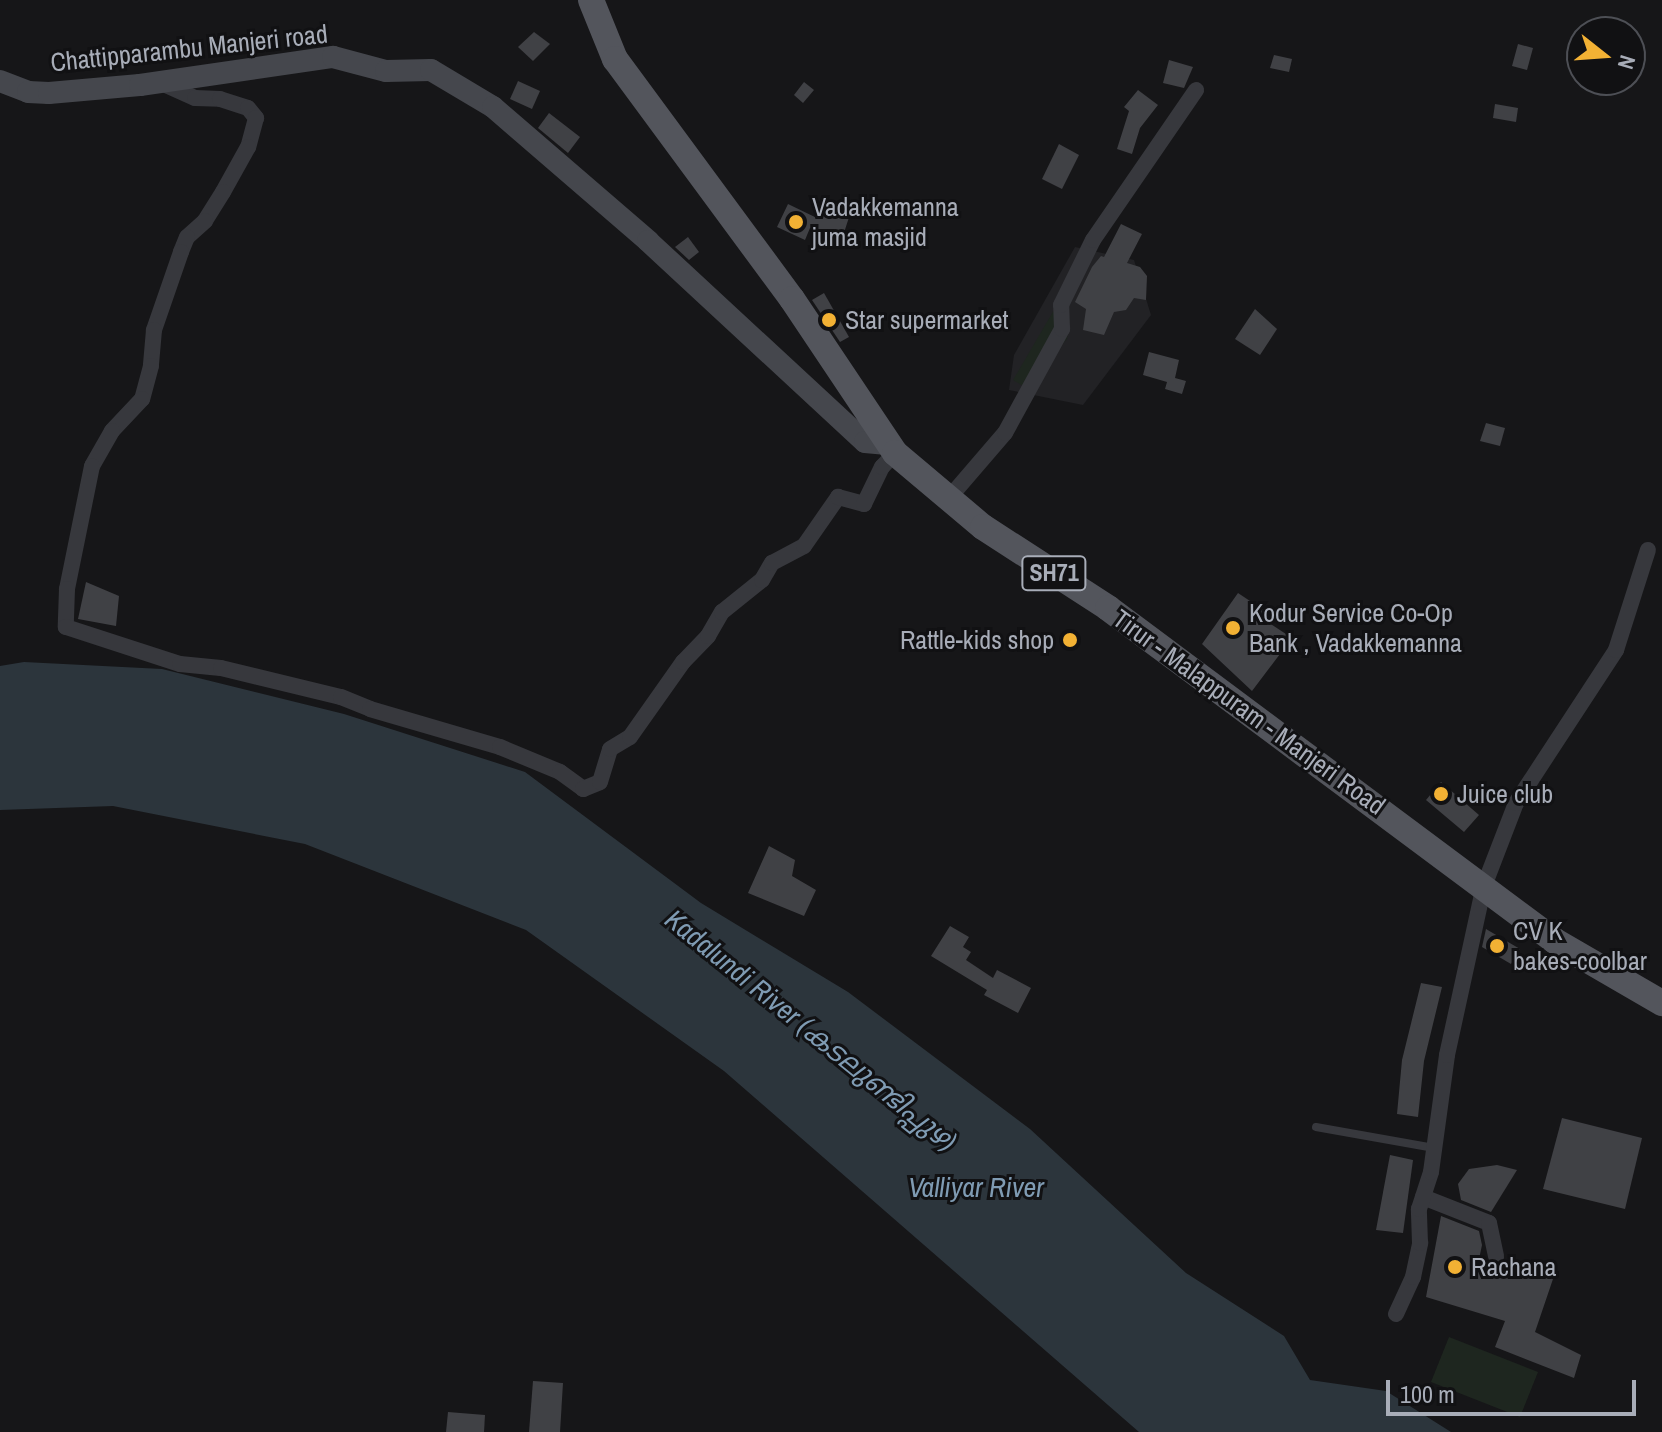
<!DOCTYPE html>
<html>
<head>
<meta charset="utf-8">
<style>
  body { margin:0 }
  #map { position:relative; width:1662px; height:1432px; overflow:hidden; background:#161618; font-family:"Archivo Narrow","Noto Sans Malayalam",sans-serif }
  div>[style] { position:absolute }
  .built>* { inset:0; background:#222225 }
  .green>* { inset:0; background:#1e261f }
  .water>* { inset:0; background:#2c353c }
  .building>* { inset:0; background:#404145 }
  .lane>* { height:8px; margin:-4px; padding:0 4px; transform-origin:4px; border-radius:4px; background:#37383d }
  .street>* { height:16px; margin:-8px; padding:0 8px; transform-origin:8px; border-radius:8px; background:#37383d }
  .secondary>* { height:22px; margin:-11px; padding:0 11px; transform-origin:11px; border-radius:11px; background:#45474d }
  .primary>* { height:26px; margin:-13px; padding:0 13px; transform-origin:13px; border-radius:13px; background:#53555c }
  .dots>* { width:22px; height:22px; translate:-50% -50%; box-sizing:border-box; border:4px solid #111113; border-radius:50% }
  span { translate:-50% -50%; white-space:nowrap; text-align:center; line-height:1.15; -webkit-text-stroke:6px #111113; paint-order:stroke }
  .shield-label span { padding:2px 6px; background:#111113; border:2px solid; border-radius:6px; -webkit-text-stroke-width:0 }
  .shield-label { font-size:24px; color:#a8adb8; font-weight:700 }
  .street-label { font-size:26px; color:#a8adb8 }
  .poi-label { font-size:26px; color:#a8adb8 }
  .left { translate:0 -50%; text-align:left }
  .right { translate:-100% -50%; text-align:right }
  .water-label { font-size:28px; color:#7f9bb3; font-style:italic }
  .north { position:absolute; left:1566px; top:16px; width:80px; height:80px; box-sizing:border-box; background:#111113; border:2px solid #4d4f55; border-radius:50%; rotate:107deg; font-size:22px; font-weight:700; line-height:32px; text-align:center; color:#a8adb8 }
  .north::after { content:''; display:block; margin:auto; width:28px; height:36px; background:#f2b134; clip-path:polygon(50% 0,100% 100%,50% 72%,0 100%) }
  .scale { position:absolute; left:1386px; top:1380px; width:250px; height:36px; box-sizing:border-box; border:4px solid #a8adb8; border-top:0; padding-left:10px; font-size:24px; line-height:28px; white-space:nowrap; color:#a8adb8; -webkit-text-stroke:6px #111113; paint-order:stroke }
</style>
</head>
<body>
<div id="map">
  <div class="built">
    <i style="clip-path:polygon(1075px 247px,1134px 260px,1151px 315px,1083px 405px,1009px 390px,1014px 355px)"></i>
  </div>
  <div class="green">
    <i style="clip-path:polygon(1054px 310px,1069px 318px,1067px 339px,1025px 387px,1013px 380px)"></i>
    <i style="clip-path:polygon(1449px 1337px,1538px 1372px,1520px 1417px,1431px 1382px)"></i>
  </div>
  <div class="water">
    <i style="clip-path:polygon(24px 662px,162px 669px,344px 714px,525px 772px,701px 903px,848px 992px,1030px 1129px,1186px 1273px,1284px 1336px,1310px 1380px,1386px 1391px,1451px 1432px,1139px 1432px,724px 1071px,526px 930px,305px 844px,113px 806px,0 810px,0 666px)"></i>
  </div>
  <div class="building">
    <i style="clip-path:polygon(534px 32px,550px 44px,533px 61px,518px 47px)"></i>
    <i style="clip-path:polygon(1518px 44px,1533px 48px,1527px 70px,1512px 66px)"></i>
    <i style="clip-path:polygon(1274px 55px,1292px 59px,1289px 72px,1270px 68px)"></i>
    <i style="clip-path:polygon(1169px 60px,1193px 67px,1184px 88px,1163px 83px)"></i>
    <i style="clip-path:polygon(518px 81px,540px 91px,532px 109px,510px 99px)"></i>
    <i style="clip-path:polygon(804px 82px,814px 90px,803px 103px,794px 95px)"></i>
    <i style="clip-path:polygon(1138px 90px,1158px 105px,1140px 128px,1132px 154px,1117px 149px,1129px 111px,1124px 107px)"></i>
    <i style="clip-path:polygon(1495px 104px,1518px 108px,1516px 122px,1493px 118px)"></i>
    <i style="clip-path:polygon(549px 113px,580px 137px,568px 153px,538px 128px)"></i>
    <i style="clip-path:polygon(1059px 144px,1079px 155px,1062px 189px,1042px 179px)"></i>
    <i style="clip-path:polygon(824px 202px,851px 211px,842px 239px,810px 228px,805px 240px,777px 227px,788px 204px,819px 219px)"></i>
    <i style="clip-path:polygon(1121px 224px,1142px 234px,1127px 263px,1140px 267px,1147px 276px,1146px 300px,1134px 298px,1126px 310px,1114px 312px,1104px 335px,1083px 330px,1086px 309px,1075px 302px,1092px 267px,1101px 256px,1104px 257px)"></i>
    <i style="clip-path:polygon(688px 237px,699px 252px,689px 260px,675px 247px)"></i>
    <i style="clip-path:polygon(824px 293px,849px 337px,840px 342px,812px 300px)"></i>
    <i style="clip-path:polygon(1255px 309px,1277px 329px,1260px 355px,1235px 339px)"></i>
    <i style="clip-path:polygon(1149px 352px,1179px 360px,1175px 378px,1186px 381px,1182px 394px,1165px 389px,1167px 382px,1143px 375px)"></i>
    <i style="clip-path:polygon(1486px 423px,1505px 428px,1500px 446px,1480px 441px)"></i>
    <i style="clip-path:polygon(86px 582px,119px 596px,116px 626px,78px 619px)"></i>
    <i style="clip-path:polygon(1238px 593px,1265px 611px,1260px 617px,1292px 638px,1252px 691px,1202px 644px)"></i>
    <i style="clip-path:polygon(1441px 782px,1479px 815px,1464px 832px,1426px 800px)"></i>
    <i style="clip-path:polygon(769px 846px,795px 860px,792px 876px,816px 890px,804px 916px,748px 893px)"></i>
    <i style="clip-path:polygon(950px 926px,969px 937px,963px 947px,971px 952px,966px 960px,993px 978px,997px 970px,1031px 988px,1018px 1013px,984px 995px,987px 990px,931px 956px)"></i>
    <i style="clip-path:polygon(1486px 929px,1520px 949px,1511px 964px,1482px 947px)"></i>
    <i style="clip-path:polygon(1421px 983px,1442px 987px,1424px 1061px,1418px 1117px,1397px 1114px,1402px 1060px)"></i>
    <i style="clip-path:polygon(1562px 1118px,1642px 1138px,1625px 1209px,1543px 1189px)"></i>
    <i style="clip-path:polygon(1390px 1155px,1413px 1160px,1403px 1233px,1376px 1230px)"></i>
    <i style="clip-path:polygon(1497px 1165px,1517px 1170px,1491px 1212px,1461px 1200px,1458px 1184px,1469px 1169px)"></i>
    <i style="clip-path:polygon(1441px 1216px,1479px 1231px,1482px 1245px,1478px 1264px,1553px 1279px,1535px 1332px,1581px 1355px,1574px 1378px,1495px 1347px,1505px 1321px,1426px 1297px)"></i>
    <i style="clip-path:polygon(533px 1381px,563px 1383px,560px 1432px,529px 1432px)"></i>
    <i style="clip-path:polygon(448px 1412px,485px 1415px,484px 1432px,446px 1432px)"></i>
  </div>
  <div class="lane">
    <i style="left:1316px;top:1127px;width:120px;rotate:10.1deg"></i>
  </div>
  <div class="street">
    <i style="left:159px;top:82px;width:39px;rotate:24deg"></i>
    <i style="left:195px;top:98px;width:25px;rotate:2deg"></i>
    <i style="left:220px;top:99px;width:29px;rotate:18deg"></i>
    <i style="left:248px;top:108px;width:13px;rotate:51deg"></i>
    <i style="left:256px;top:118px;width:30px;rotate:105deg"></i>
    <i style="left:248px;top:147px;width:51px;rotate:119.1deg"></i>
    <i style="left:223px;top:192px;width:34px;rotate:122deg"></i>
    <i style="left:205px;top:221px;width:24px;rotate:138deg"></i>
    <i style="left:187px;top:237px;width:16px;rotate:112deg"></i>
    <i style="left:181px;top:252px;width:83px;rotate:109.1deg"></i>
    <i style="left:154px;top:330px;width:36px;rotate:95deg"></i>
    <i style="left:151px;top:366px;width:34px;rotate:105deg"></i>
    <i style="left:142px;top:399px;width:44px;rotate:133.2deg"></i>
    <i style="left:112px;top:431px;width:40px;rotate:119.7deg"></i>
    <i style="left:92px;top:466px;width:126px;rotate:101.5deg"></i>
    <i style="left:67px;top:589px;width:38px;rotate:92deg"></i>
    <i style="left:66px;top:627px;width:120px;rotate:18deg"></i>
    <i style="left:180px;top:664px;width:41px;rotate:5.6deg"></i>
    <i style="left:221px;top:668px;width:123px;rotate:13.6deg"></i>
    <i style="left:341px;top:697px;width:31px;rotate:22deg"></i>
    <i style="left:370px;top:709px;width:135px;rotate:16.3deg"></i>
    <i style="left:500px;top:747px;width:65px;rotate:22.6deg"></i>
    <i style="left:560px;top:772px;width:29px;rotate:36deg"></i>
    <i style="left:583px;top:789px;width:18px;rotate:-22deg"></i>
    <i style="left:600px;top:782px;width:34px;rotate:-73deg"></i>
    <i style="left:610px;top:749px;width:23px;rotate:-31deg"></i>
    <i style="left:630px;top:737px;width:92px;rotate:-54.8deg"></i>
    <i style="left:683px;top:662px;width:36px;rotate:-46deg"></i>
    <i style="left:708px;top:636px;width:28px;rotate:-60deg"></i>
    <i style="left:722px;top:612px;width:51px;rotate:-38.7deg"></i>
    <i style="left:762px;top:580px;width:20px;rotate:-60deg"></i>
    <i style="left:772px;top:563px;width:36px;rotate:-28deg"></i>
    <i style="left:804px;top:546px;width:60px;rotate:-55.2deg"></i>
    <i style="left:838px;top:497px;width:27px;rotate:15deg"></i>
    <i style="left:864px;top:504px;width:41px;rotate:-64.1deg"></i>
    <i style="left:882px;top:467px;width:19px;rotate:-47deg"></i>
    <i style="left:949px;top:498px;width:86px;rotate:-49.3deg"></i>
    <i style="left:1005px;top:433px;width:119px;rotate:-61.3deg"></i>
    <i style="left:1062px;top:329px;width:24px;rotate:-92deg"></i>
    <i style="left:1061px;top:305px;width:72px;rotate:-63.8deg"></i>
    <i style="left:1093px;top:240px;width:182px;rotate:-55.5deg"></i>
    <i style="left:1423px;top:1197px;width:71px;rotate:21.5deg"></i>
    <i style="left:1489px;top:1223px;width:34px;rotate:78deg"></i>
    <i style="left:1396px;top:1314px;width:41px;rotate:-65.3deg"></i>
    <i style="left:1413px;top:1277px;width:35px;rotate:-78deg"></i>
    <i style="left:1420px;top:1243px;width:34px;rotate:-92deg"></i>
    <i style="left:1419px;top:1209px;width:39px;rotate:-72deg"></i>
    <i style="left:1431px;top:1172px;width:118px;rotate:-82.2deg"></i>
    <i style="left:1447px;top:1055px;width:173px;rotate:-77.7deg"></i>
    <i style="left:1484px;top:886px;width:89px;rotate:-68.9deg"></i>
    <i style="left:1516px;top:803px;width:183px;rotate:-56.8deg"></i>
    <i style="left:1616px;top:650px;width:105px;rotate:-72.3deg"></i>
  </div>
  <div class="secondary">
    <i style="left:0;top:81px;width:30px;rotate:21deg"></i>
    <i style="left:28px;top:92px;width:21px;rotate:3deg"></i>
    <i style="left:49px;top:93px;width:91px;rotate:-5deg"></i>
    <i style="left:140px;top:85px;width:195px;rotate:-8.3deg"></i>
    <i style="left:333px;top:57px;width:55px;rotate:14.8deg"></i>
    <i style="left:386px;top:71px;width:45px;rotate:-1.3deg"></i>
    <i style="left:431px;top:70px;width:72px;rotate:30.8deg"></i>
    <i style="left:493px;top:107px;width:205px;rotate:40.8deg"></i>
    <i style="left:648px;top:241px;width:296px;rotate:42.8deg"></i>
    <i style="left:865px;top:442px;width:25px;rotate:5deg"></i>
  </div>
  <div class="primary">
    <i style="left:591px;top:0;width:64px;rotate:67.9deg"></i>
    <i style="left:615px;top:59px;width:298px;rotate:53.6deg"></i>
    <i style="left:792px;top:299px;width:185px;rotate:56.2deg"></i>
    <i style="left:895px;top:453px;width:115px;rotate:40.1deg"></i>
    <i style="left:983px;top:527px;width:149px;rotate:32.9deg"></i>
    <i style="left:1108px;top:608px;width:557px;rotate:36.68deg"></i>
    <i style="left:1555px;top:941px;width:124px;rotate:30.1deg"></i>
  </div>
  <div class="dots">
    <i style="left:796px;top:222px;background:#f2b134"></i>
    <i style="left:829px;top:320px;background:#f2b134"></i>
    <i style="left:1233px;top:628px;background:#f2b134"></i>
    <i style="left:1070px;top:640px;background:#f2b134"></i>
    <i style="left:1441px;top:794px;background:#f2b134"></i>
    <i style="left:1497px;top:946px;background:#f2b134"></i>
    <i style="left:1455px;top:1267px;background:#f2b134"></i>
  </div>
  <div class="shield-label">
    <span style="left:1054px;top:573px">SH71</span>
  </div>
  <div class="street-label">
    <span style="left:189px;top:48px;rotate:-6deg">Chattipparambu Manjeri road</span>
    <span style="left:1249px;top:712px;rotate:36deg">Tirur - Malappuram - Manjeri Road</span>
  </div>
  <div class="poi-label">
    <span class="left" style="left:812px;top:222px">Vadakkemanna<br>juma masjid</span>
    <span class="left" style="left:845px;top:320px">Star supermarket</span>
    <span class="left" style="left:1249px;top:628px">Kodur Service Co-Op<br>Bank , Vadakkemanna</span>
    <span class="right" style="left:1054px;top:640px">Rattle-kids shop</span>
    <span class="left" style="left:1457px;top:794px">Juice club</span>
    <span class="left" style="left:1513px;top:946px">CV K<br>bakes-coolbar</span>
    <span class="left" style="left:1471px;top:1267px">Rachana</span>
  </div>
  <div class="water-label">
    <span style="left:811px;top:1030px;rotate:39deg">Kadalundi River (കടലുണ്ടിപ്പുഴ)</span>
    <span style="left:976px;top:1187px">Valliyar River</span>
  </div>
  <div class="north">N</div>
  <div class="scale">100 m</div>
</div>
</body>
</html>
